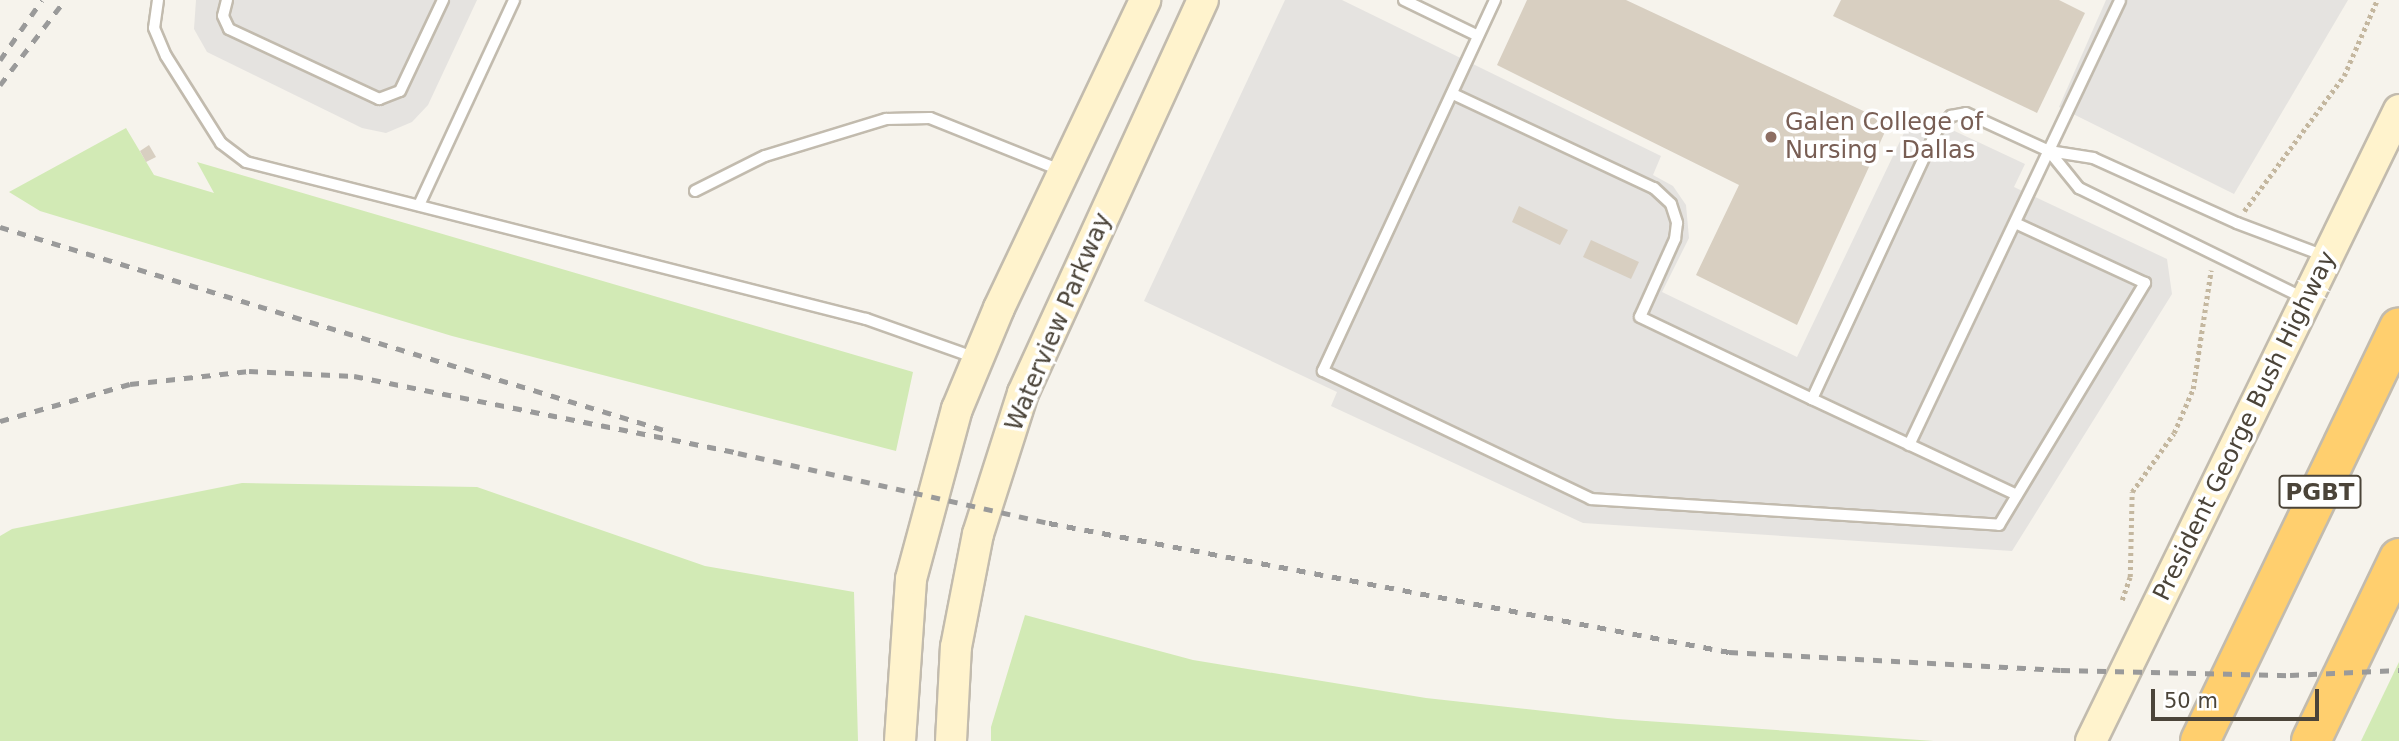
<!DOCTYPE html>
<html>
<head>
<meta charset="utf-8">
<style>
  body { margin:0 }
  #map { position:relative; width:2399px; height:741px; overflow:hidden; background:#f6f3ec; font-family:"DejaVu Sans",sans-serif }
  div>[style] { position:absolute }
  .green>* { inset:0; background:#d2eab5 }
  .parking>* { inset:0; background:#e5e3e0 }
  .building>* { inset:0; background:#d8cfc1 }
  .path>* { height:4.5px; margin-top:-2.25px; transform-origin:0; background:repeating-linear-gradient(90deg,#c4b79f 0 3.5px,transparent 0 7px) }
  .roads { filter:drop-shadow(2px 0 #c2bbae) drop-shadow(-2px 0 #c2bbae) drop-shadow(0 2px #c2bbae) drop-shadow(0 -2px #c2bbae) }
  .service>* { height:10px; margin:-5px; padding:0 5px; transform-origin:5px; border-radius:5px; background:#fff }
  .secondary>* { height:30px; margin:-15px; padding:0 15px; transform-origin:15px; border-radius:15px; background:#fff3cd }
  .motorway>* { height:38px; margin:-19px; padding:0 19px; transform-origin:19px; border-radius:19px; background:#ffcf6e }
  .rail>* { height:5px; margin-top:-2.5px; transform-origin:0; background:repeating-linear-gradient(90deg,#9a9a9a 0 9px,transparent 0 18px) }
  .dots>* { width:19px; height:19px; translate:-50% -50%; box-sizing:border-box; border:4px solid #fff; border-radius:50% }
  span { translate:-50% -50%; white-space:nowrap; text-align:center; line-height:1.15; -webkit-text-stroke:7px #fff; paint-order:stroke }
  .shield-label span { padding:2px 5px; background:#fff; border:2px solid; border-radius:5px; -webkit-text-stroke-width:0 }
  .shield-label { font-size:23px; color:#4b4439; font-weight:700 }
  .education-label { font-size:24px; color:#785e54 }
  .left { translate:0 -50%; text-align:left }
  .street-label { font-size:24px; color:#4b4439 }
  .scale { position:absolute; left:2151px; top:689px; width:168px; height:32px; box-sizing:border-box; border:4px solid #4b4439; border-top:0; padding-left:9px; font-size:21px; line-height:24px; white-space:nowrap; color:#4b4439; -webkit-text-stroke:5px #fff; paint-order:stroke }
</style>
</head>
<body>
<div id="map">
  <div class="green">
    <i style="clip-path:polygon(126px 128px,154px 175px,214px 193px,197px 162px,913px 372px,896px 451px,452px 336px,40px 211px,9px 192px)"></i>
    <i style="clip-path:polygon(242px 483px,477px 487px,705px 566px,854px 592px,858px 741px,0 741px,0 536px,12px 529px)"></i>
    <i style="clip-path:polygon(1025px 615px,1193px 660px,1426px 698px,1617px 719px,1934px 741px,991px 741px,991px 727px)"></i>
    <i style="clip-path:polygon(2399px 662px,2399px 741px,2361px 741px)"></i>
  </div>
  <div class="parking">
    <i style="clip-path:polygon(196px 0,477px 0,428px 105px,412px 122px,386px 133px,362px 128px,207px 52px,194px 29px)"></i>
    <i style="clip-path:polygon(1285px 0,1342px 0,1661px 156px,1653px 175px,1673px 186px,1686px 205px,1689px 238px,1662px 292px,1797px 357px,1914px 112px,2025px 164px,2014px 187px,2167px 259px,2172px 294px,2012px 551px,1583px 523px,1331px 406px,1337px 392px,1144px 301px)"></i>
    <i style="clip-path:polygon(2106px 0,2348px 0,2234px 194px,2059px 107px)"></i>
  </div>
  <div class="building">
    <i style="clip-path:polygon(1527px 0,1626px 0,1889px 123px,1797px 325px,1696px 275px,1739px 185px,1497px 65px)"></i>
    <i style="clip-path:polygon(1841px 0,2059px 0,2085px 13px,2037px 113px,1833px 16px)"></i>
    <i style="clip-path:polygon(149px 145px,156px 157px,146px 162px,140px 151px)"></i>
    <i style="clip-path:polygon(1519px 206px,1568px 230px,1560px 245px,1512px 222px)"></i>
    <i style="clip-path:polygon(1591px 240px,1639px 262px,1631px 279px,1583px 257px)"></i>
  </div>
  <div class="path">
    <i style="left:2244px;top:211px;width:168px;rotate:-53.5deg"></i>
    <i style="left:2344px;top:76px;width:83px;rotate:-66.5deg"></i>
    <i style="left:2122px;top:600px;width:24px;rotate:-71deg"></i>
    <i style="left:2130px;top:577px;width:85px;rotate:-88.7deg"></i>
    <i style="left:2132px;top:492px;width:72px;rotate:-54.6deg"></i>
    <i style="left:2174px;top:433px;width:48px;rotate:-66.6deg"></i>
    <i style="left:2193px;top:389px;width:120px;rotate:-81.4deg"></i>
  </div>
  <div class="roads">
    <div class="service">
      <i style="left:158px;top:0;width:28px;rotate:98deg"></i>
      <i style="left:154px;top:28px;width:30px;rotate:67deg"></i>
      <i style="left:166px;top:56px;width:103px;rotate:57.7deg"></i>
      <i style="left:221px;top:143px;width:31px;rotate:37deg"></i>
      <i style="left:246px;top:162px;width:640px;rotate:14.21deg"></i>
      <i style="left:866px;top:319px;width:117px;rotate:19.5deg"></i>
      <i style="left:227px;top:0;width:16px;rotate:104deg"></i>
      <i style="left:223px;top:16px;width:14px;rotate:65deg"></i>
      <i style="left:229px;top:29px;width:166px;rotate:25deg"></i>
      <i style="left:379px;top:99px;width:22px;rotate:-21deg"></i>
      <i style="left:400px;top:91px;width:101px;rotate:-64.7deg"></i>
      <i style="left:1404px;top:0;width:82px;rotate:25.9deg"></i>
      <i style="left:1495px;top:0;width:409px;rotate:114.9deg"></i>
      <i style="left:1323px;top:371px;width:297px;rotate:25.5deg"></i>
      <i style="left:1591px;top:499px;width:409px;rotate:3.6deg"></i>
      <i style="left:1999px;top:525px;width:283px;rotate:-58.9deg"></i>
      <i style="left:2145px;top:283px;width:143px;rotate:-155.2deg"></i>
      <i style="left:1453px;top:94px;width:222px;rotate:25.1deg"></i>
      <i style="left:1654px;top:188px;width:23px;rotate:43deg"></i>
      <i style="left:1671px;top:204px;width:20px;rotate:72deg"></i>
      <i style="left:1677px;top:223px;width:16px;rotate:97deg"></i>
      <i style="left:1675px;top:239px;width:85px;rotate:114.2deg"></i>
      <i style="left:1640px;top:317px;width:191px;rotate:25.5deg"></i>
      <i style="left:1812px;top:399px;width:297px;rotate:-65.1deg"></i>
      <i style="left:1937px;top:130px;width:20px;rotate:-45deg"></i>
      <i style="left:1951px;top:116px;width:15px;rotate:-11deg"></i>
      <i style="left:1966px;top:113px;width:91px;rotate:24.6deg"></i>
      <i style="left:2049px;top:151px;width:45px;rotate:9deg"></i>
      <i style="left:2093px;top:158px;width:158px;rotate:24.3deg"></i>
      <i style="left:2237px;top:223px;width:94px;rotate:20.6deg"></i>
      <i style="left:2049px;top:151px;width:48px;rotate:51deg"></i>
      <i style="left:2079px;top:188px;width:250px;rotate:26.1deg"></i>
      <i style="left:695px;top:191px;width:78px;rotate:-26.6deg"></i>
      <i style="left:765px;top:156px;width:127px;rotate:-17deg"></i>
      <i style="left:886px;top:119px;width:44px;rotate:-1.3deg"></i>
      <i style="left:930px;top:118px;width:140px;rotate:21.8deg"></i>
      <i style="left:419px;top:205px;width:226px;rotate:-65.1deg"></i>
      <i style="left:1812px;top:399px;width:226px;rotate:25.1deg"></i>
      <i style="left:1909px;top:445px;width:492px;rotate:-64.6deg"></i>
    </div>
    <div class="secondary">
      <i style="left:900px;top:741px;width:162px;rotate:-86.1deg"></i>
      <i style="left:911px;top:579px;width:176px;rotate:-74.9deg"></i>
      <i style="left:957px;top:409px;width:109px;rotate:-67.4deg"></i>
      <i style="left:999px;top:308px;width:341px;rotate:-64.6deg"></i>
      <i style="left:951px;top:741px;width:94px;rotate:-87deg"></i>
      <i style="left:956px;top:647px;width:115px;rotate:-79deg"></i>
      <i style="left:978px;top:534px;width:148px;rotate:-72.3deg"></i>
      <i style="left:1023px;top:393px;width:432px;rotate:-65.4deg"></i>
      <i style="left:2091px;top:741px;width:702px;rotate:-63.98deg"></i>
    </div>
    <div class="motorway">
      <i style="left:2200px;top:741px;width:459px;rotate:-64.3deg"></i>
      <i style="left:2311px;top:741px;width:203px;rotate:-64.3deg"></i>
    </div>
  </div>
  <div class="rail">
    <i style="left:0;top:60px;width:73px;rotate:-55deg"></i>
    <i style="left:0;top:85px;width:107px;rotate:-52.6deg"></i>
    <i style="left:0;top:227px;width:694px;rotate:17deg"></i>
    <i style="left:0;top:421px;width:135px;rotate:-15.9deg"></i>
    <i style="left:130px;top:384px;width:120px;rotate:-6.2deg"></i>
    <i style="left:249px;top:371px;width:105px;rotate:2.7deg"></i>
    <i style="left:354px;top:376px;width:392px;rotate:11.3deg"></i>
    <i style="left:738px;top:453px;width:319px;rotate:12.7deg"></i>
    <i style="left:1049px;top:523px;width:692px;rotate:10.74deg"></i>
    <i style="left:1729px;top:652px;width:332px;rotate:3.1deg"></i>
    <i style="left:2061px;top:670px;width:229px;rotate:1.3deg"></i>
    <i style="left:2290px;top:675px;width:109px;rotate:-2.6deg"></i>
  </div>
  <div class="dots">
    <i style="left:1771px;top:137px;background:#8d6e63"></i>
  </div>
  <div class="shield-label">
    <span style="left:2320px;top:492px">PGBT</span>
  </div>
  <div class="education-label">
    <span class="left" style="left:1785px;top:137px">Galen College of<br>Nursing - Dallas</span>
  </div>
  <div class="street-label">
    <span style="left:1059px;top:322px;rotate:-67deg">Waterview Parkway</span>
    <span style="left:2245px;top:426px;rotate:-64deg">President George Bush Highway</span>
  </div>
  <div class="scale">50 m</div>
</div>
</body>
</html>
